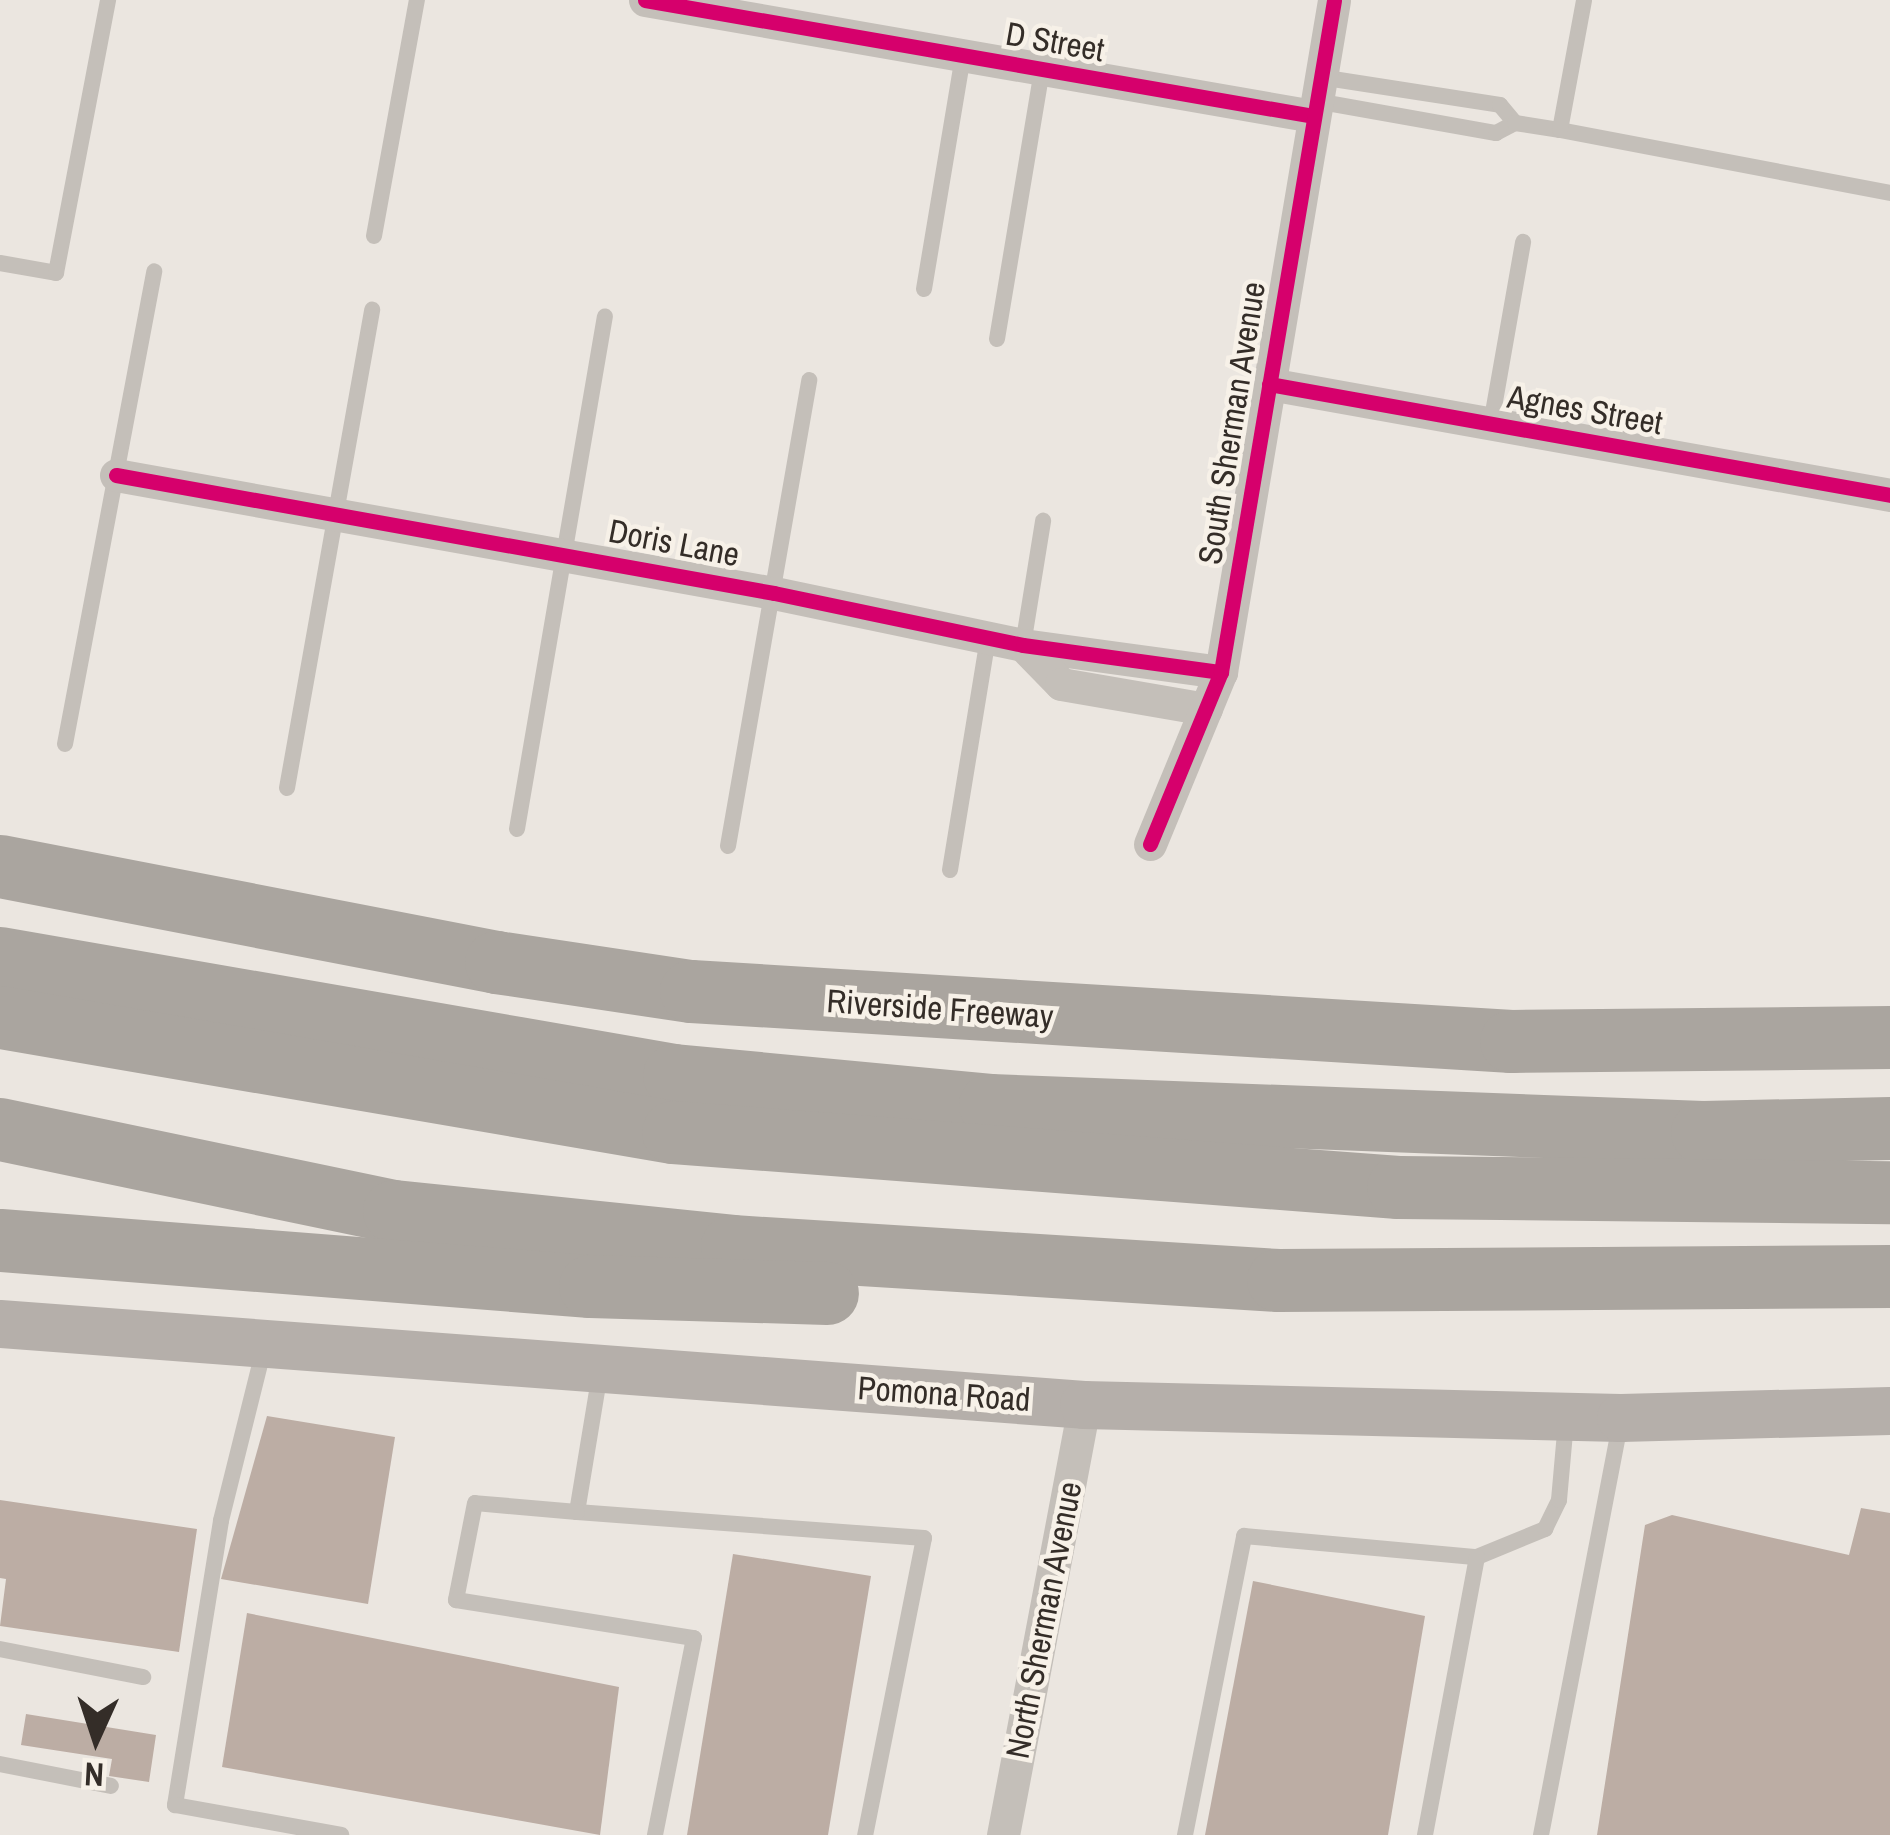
<!DOCTYPE html>
<html>
<head>
<meta charset="utf-8">
<style>
  body { margin:0 }
  #map { position:relative; width:1890px; height:1835px; overflow:hidden; background:#ebe6e0; font-family:"Archivo Narrow",sans-serif }
  div>[style] { position:absolute }
  .building>* { inset:0; background:#bcada4 }
  .lane>* { height:16px; margin:-8px; padding:0 8px; transform-origin:8px; border-radius:8px; background:#c4bfb9 }
  .street>* { height:33px; margin:-16.5px; padding:0 16.5px; transform-origin:16.5px; border-radius:16.5px; background:#c4bfb9 }
  .secondary>* { height:48px; margin:-24px; padding:0 24px; transform-origin:24px; border-radius:24px; background:#b5afaa }
  .highway>* { height:63px; margin:-31.5px; padding:0 31.5px; transform-origin:31.5px; border-radius:31.5px; background:#aaa59f }
  .cycleway>* { height:15px; margin:-7.5px; padding:0 7.5px; transform-origin:7.5px; border-radius:7.5px; background:#d6006c }
  span { translate:-50% -50%; white-space:nowrap; text-align:center; line-height:1.15; -webkit-text-stroke:9px #f7f1e8; paint-order:stroke }
  .street-label { font-size:33px; color:#342d28 }
  .north { position:absolute; left:36px; top:1679px; width:120px; height:120px; -webkit-text-stroke:9px #f7f1e8; paint-order:stroke; rotate:183deg; font-size:33px; font-weight:700; line-height:48px; text-align:center; color:#342d28 }
  .north::after { content:''; display:block; margin:auto; width:42px; height:54px; background:#342d28; clip-path:polygon(50% 0,100% 100%,50% 72%,0 100%) }
</style>
</head>
<body>
<div id="map">
  <div class="building">
    <i style="clip-path:polygon(267px 1416px,395px 1437px,368px 1604px,221px 1579px)"></i>
    <i style="clip-path:polygon(0 1500px,197px 1529px,179px 1652px,0 1626px,6px 1579px,0 1578px)"></i>
    <i style="clip-path:polygon(1861px 1508px,1890px 1513px,1890px 1835px,1597px 1835px,1645px 1525px,1672px 1515px,1849px 1555px)"></i>
    <i style="clip-path:polygon(733px 1554px,871px 1576px,828px 1835px,687px 1835px)"></i>
    <i style="clip-path:polygon(1253px 1581px,1425px 1616px,1388px 1835px,1205px 1835px)"></i>
    <i style="clip-path:polygon(247px 1613px,619px 1687px,600px 1835px,222px 1767px)"></i>
    <i style="clip-path:polygon(26px 1714px,156px 1735px,149px 1782px,109px 1776px,112px 1759px,21px 1745px)"></i>
  </div>
  <div class="lane">
    <i style="left:1320px;top:77px;width:182px;rotate:8.8deg"></i>
    <i style="left:1500px;top:105px;width:23px;rotate:50deg"></i>
    <i style="left:1316px;top:101px;width:183px;rotate:10.1deg"></i>
    <i style="left:1496px;top:133px;width:21px;rotate:-28deg"></i>
    <i style="left:1515px;top:123px;width:46px;rotate:8.8deg"></i>
    <i style="left:1560px;top:130px;width:336px;rotate:10.8deg"></i>
    <i style="left:1560px;top:130px;width:132px;rotate:-79.5deg"></i>
    <i style="left:374px;top:236px;width:240px;rotate:-79.7deg"></i>
    <i style="left:0;top:263px;width:57px;rotate:10.1deg"></i>
    <i style="left:56px;top:273px;width:278px;rotate:-79.2deg"></i>
    <i style="left:924px;top:289px;width:235px;rotate:-80.5deg"></i>
    <i style="left:997px;top:339px;width:272px;rotate:-80.5deg"></i>
    <i style="left:1491px;top:424px;width:185px;rotate:-80deg"></i>
    <i style="left:1023px;top:645px;width:126px;rotate:-80.8deg"></i>
    <i style="left:65px;top:744px;width:481px;rotate:-79.3deg"></i>
    <i style="left:287px;top:788px;width:486px;rotate:-79.9deg"></i>
    <i style="left:517px;top:829px;width:520px;rotate:-80.27deg"></i>
    <i style="left:728px;top:846px;width:473px;rotate:-80.1deg"></i>
    <i style="left:950px;top:870px;width:234px;rotate:-80.7deg"></i>
    <i style="left:264px;top:1348px;width:178px;rotate:104deg"></i>
    <i style="left:221px;top:1521px;width:288px;rotate:99.2deg"></i>
    <i style="left:175px;top:1805px;width:169px;rotate:10.2deg"></i>
    <i style="left:600px;top:1373px;width:141px;rotate:99.4deg"></i>
    <i style="left:577px;top:1512px;width:348px;rotate:4.3deg"></i>
    <i style="left:924px;top:1538px;width:303px;rotate:101.2deg"></i>
    <i style="left:577px;top:1512px;width:102px;rotate:-175deg"></i>
    <i style="left:475px;top:1503px;width:99px;rotate:101.1deg"></i>
    <i style="left:456px;top:1600px;width:241px;rotate:9.1deg"></i>
    <i style="left:694px;top:1638px;width:201px;rotate:101.2deg"></i>
    <i style="left:1477px;top:1557px;width:74px;rotate:-22.4deg"></i>
    <i style="left:1545px;top:1529px;width:32px;rotate:-64deg"></i>
    <i style="left:1559px;top:1500px;width:78px;rotate:-84.9deg"></i>
    <i style="left:0;top:1649px;width:146px;rotate:11.1deg"></i>
    <i style="left:0;top:1764px;width:113px;rotate:11.2deg"></i>
    <i style="left:1185px;top:1835px;width:305px;rotate:-78.8deg"></i>
    <i style="left:1244px;top:1536px;width:234px;rotate:5.2deg"></i>
    <i style="left:1477px;top:1557px;width:283px;rotate:100.6deg"></i>
    <i style="left:1541px;top:1835px;width:418px;rotate:-79.1deg"></i>
  </div>
  <div class="street">
    <i style="left:645px;top:0;width:678px;rotate:9.85deg"></i>
    <i style="left:1269px;top:384px;width:631px;rotate:10.13deg"></i>
    <i style="left:116px;top:475px;width:668px;rotate:10.17deg"></i>
    <i style="left:774px;top:593px;width:254px;rotate:11.8deg"></i>
    <i style="left:1023px;top:645px;width:200px;rotate:7.8deg"></i>
    <i style="left:1023px;top:645px;width:54px;rotate:45.7deg"></i>
    <i style="left:1061px;top:684px;width:147px;rotate:9.8deg"></i>
    <i style="left:1150px;top:844px;width:186px;rotate:-67.6deg"></i>
    <i style="left:1221px;top:672px;width:681px;rotate:-80.45deg"></i>
    <i style="left:1003px;top:1835px;width:438px;rotate:-79.3deg"></i>
  </div>
  <div class="secondary">
    <i style="left:0;top:1324px;width:1087px;rotate:4.27deg"></i>
    <i style="left:1084px;top:1405px;width:537px;rotate:1.39deg"></i>
    <i style="left:1621px;top:1418px;width:269px;rotate:-1.5deg"></i>
  </div>
  <div class="highway">
    <i style="left:0;top:866px;width:505px;rotate:10.95deg"></i>
    <i style="left:496px;top:962px;width:197px;rotate:8.5deg"></i>
    <i style="left:691px;top:991px;width:822px;rotate:3.49deg"></i>
    <i style="left:1511px;top:1041px;width:379px;rotate:-0.6deg"></i>
    <i style="left:0;top:958px;width:684px;rotate:9.85deg"></i>
    <i style="left:674px;top:1075px;width:317px;rotate:5.4deg"></i>
    <i style="left:990px;top:1105px;width:713px;rotate:2.17deg"></i>
    <i style="left:1702px;top:1132px;width:188px;rotate:-1.2deg"></i>
    <i style="left:0;top:1017px;width:683px;rotate:9.7deg"></i>
    <i style="left:673px;top:1132px;width:727px;rotate:4.34deg"></i>
    <i style="left:1398px;top:1187px;width:492px;rotate:0.6deg"></i>
    <i style="left:0;top:1129px;width:402px;rotate:11.8deg"></i>
    <i style="left:394px;top:1211px;width:340px;rotate:5.9deg"></i>
    <i style="left:732px;top:1246px;width:547px;rotate:3.56deg"></i>
    <i style="left:1278px;top:1280px;width:612px;rotate:-0.37deg"></i>
    <i style="left:0;top:1240px;width:592px;rotate:4.46deg"></i>
    <i style="left:590px;top:1286px;width:237px;rotate:1.7deg"></i>
  </div>
  <div class="cycleway">
    <i style="left:645px;top:0;width:678px;rotate:9.85deg"></i>
    <i style="left:1269px;top:384px;width:631px;rotate:10.13deg"></i>
    <i style="left:116px;top:475px;width:668px;rotate:10.17deg"></i>
    <i style="left:774px;top:593px;width:254px;rotate:11.8deg"></i>
    <i style="left:1023px;top:645px;width:200px;rotate:7.8deg"></i>
    <i style="left:1150px;top:844px;width:186px;rotate:-67.6deg"></i>
    <i style="left:1221px;top:672px;width:681px;rotate:-80.45deg"></i>
  </div>
  <div class="street-label">
    <span style="left:1055px;top:42px;rotate:10deg">D Street</span>
    <span style="left:1585px;top:410px;rotate:10deg">Agnes Street</span>
    <span style="left:1232px;top:423px;rotate:-81deg">South Sherman Avenue</span>
    <span style="left:674px;top:543px;rotate:11deg">Doris Lane</span>
    <span style="left:940px;top:1009px;rotate:4deg">Riverside Freeway</span>
    <span style="left:944px;top:1394px;rotate:4deg">Pomona Road</span>
    <span style="left:1044px;top:1620px;rotate:-79deg">North Sherman Avenue</span>
  </div>
  <div class="north">N</div>
</div>
</body>
</html>
